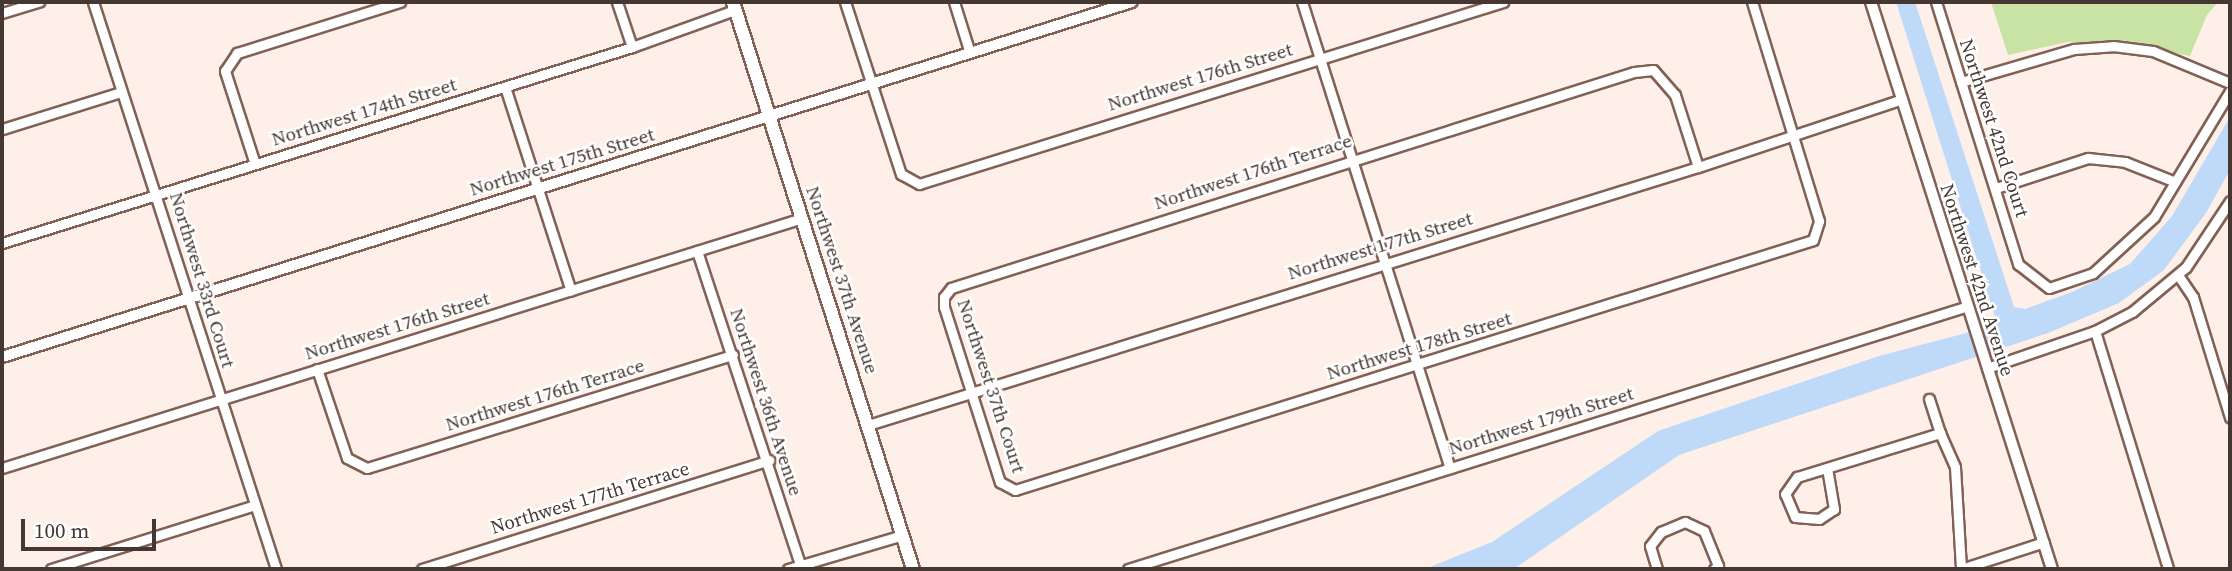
<!DOCTYPE html>
<html>
<head>
<meta charset="utf-8">
<style>
  body { margin:0 }
  #map { position:relative; width:2232px; height:571px; overflow:hidden; background:#feefe9; font-family:"Source Serif 4",serif }
  div>[style] { position:absolute }
  .green>* { inset:0; background:#c8e3a4 }
  .water>* { inset:0; background:#bfdaf8 }
  .roads { filter:drop-shadow(2px 0 #816155) drop-shadow(-2px 0 #816155) drop-shadow(0 2px #816155) drop-shadow(0 -2px #816155) }
  .minor>* { height:9px; margin:-4.5px; padding:0 4.5px; transform-origin:4.5px; border-radius:4.5px; background:#fff }
  .tertiary>* { height:10px; margin:-5px; padding:0 5px; transform-origin:5px; border-radius:5px; background:#fff }
  .secondary>* { height:12px; margin:-6px; padding:0 6px; transform-origin:6px; border-radius:6px; background:#fff }
  span { translate:-50% -50%; white-space:nowrap; text-align:center; line-height:1.15; -webkit-text-stroke:5px #fff; paint-order:stroke }
  .street-label { font-size:19px; color:#453731 }
  .frame { position:absolute; inset:0; border:4px solid #453731; pointer-events:none }
  .scale { position:absolute; left:21px; top:519px; width:135px; height:32px; box-sizing:border-box; border:4px solid #453731; border-top:0; padding-left:9px; font-size:21px; line-height:24px; white-space:nowrap; color:#453731; -webkit-text-stroke:5px #fff; paint-order:stroke }
</style>
</head>
<body>
<div id="map">
  <div class="green">
    <i style="clip-path:polygon(1991px 2px,2218px 2px,2207px 15px,2190px 56px,2121px 42px,2068px 42px,2008px 55px)"></i>
  </div>
  <div class="water">
    <i style="clip-path:polygon(1896px 2px,1915px 2px,2014px 307px,2025px 309px,2072px 292px,2130px 264px,2172px 216px,2230px 117px,2230px 170px,2206px 213px,2164px 270px,2119px 303px,2048px 333px,1679px 455px,1514px 569px,1425px 569px,1492px 542px,1658px 431px,1879px 356px,1985px 328px,1996px 320px)"></i>
  </div>
  <div class="roads">
    <div class="minor">
      <i style="left:93px;top:2px;width:596px;rotate:72.11deg"></i>
      <i style="left:617px;top:2px;width:47px;rotate:71.6deg"></i>
      <i style="left:845px;top:2px;width:181px;rotate:72deg"></i>
      <i style="left:901px;top:174px;width:21px;rotate:29deg"></i>
      <i style="left:919px;top:184px;width:612px;rotate:-17.31deg"></i>
      <i style="left:954px;top:2px;width:53px;rotate:72.6deg"></i>
      <i style="left:1302px;top:2px;width:489px;rotate:72.4deg"></i>
      <i style="left:1936px;top:2px;width:275px;rotate:72.6deg"></i>
      <i style="left:2018px;top:264px;width:39px;rotate:38deg"></i>
      <i style="left:2049px;top:288px;width:46px;rotate:-18.8deg"></i>
      <i style="left:2093px;top:273px;width:83px;rotate:-42.6deg"></i>
      <i style="left:2154px;top:217px;width:147px;rotate:-58.9deg"></i>
      <i style="left:2px;top:13px;width:39px;rotate:-17deg"></i>
      <i style="left:1961px;top:82px;width:118px;rotate:-16.3deg"></i>
      <i style="left:2074px;top:49px;width:39px;rotate:-4deg"></i>
      <i style="left:2113px;top:46px;width:40px;rotate:7.1deg"></i>
      <i style="left:2153px;top:51px;width:83px;rotate:22.6deg"></i>
      <i style="left:505px;top:87px;width:214px;rotate:72.1deg"></i>
      <i style="left:2px;top:129px;width:125px;rotate:-17.3deg"></i>
      <i style="left:255px;top:164px;width:98px;rotate:-107.9deg"></i>
      <i style="left:225px;top:71px;width:22px;rotate:-56deg"></i>
      <i style="left:237px;top:53px;width:171px;rotate:-17.4deg"></i>
      <i style="left:1698px;top:167px;width:76px;rotate:-107.7deg"></i>
      <i style="left:1675px;top:95px;width:33px;rotate:-131deg"></i>
      <i style="left:1653px;top:70px;width:19px;rotate:174deg"></i>
      <i style="left:1634px;top:72px;width:716px;rotate:162.45deg"></i>
      <i style="left:951px;top:288px;width:11px;rotate:128deg"></i>
      <i style="left:944px;top:297px;width:10px;rotate:90deg"></i>
      <i style="left:944px;top:307px;width:184px;rotate:72.3deg"></i>
      <i style="left:1000px;top:482px;width:17px;rotate:28deg"></i>
      <i style="left:1015px;top:490px;width:836px;rotate:-17.39deg"></i>
      <i style="left:1813px;top:240px;width:20px;rotate:-72deg"></i>
      <i style="left:1819px;top:221px;width:229px;rotate:-107deg"></i>
      <i style="left:1996px;top:188px;width:97px;rotate:-18.1deg"></i>
      <i style="left:2088px;top:158px;width:37px;rotate:6deg"></i>
      <i style="left:2125px;top:162px;width:52px;rotate:21.6deg"></i>
      <i style="left:2px;top:243px;width:660px;rotate:-17.28deg"></i>
      <i style="left:632px;top:47px;width:109px;rotate:-19.8deg"></i>
      <i style="left:697px;top:251px;width:330px;rotate:71.8deg"></i>
      <i style="left:2178px;top:275px;width:27px;rotate:56deg"></i>
      <i style="left:2193px;top:297px;width:126px;rotate:72.9deg"></i>
      <i style="left:2095px;top:331px;width:249px;rotate:72.9deg"></i>
      <i style="left:1987px;top:368px;width:114px;rotate:-18.9deg"></i>
      <i style="left:2095px;top:331px;width:42px;rotate:-27.2deg"></i>
      <i style="left:2132px;top:312px;width:70px;rotate:-39.8deg"></i>
      <i style="left:2186px;top:267px;width:79px;rotate:-56.3deg"></i>
      <i style="left:317px;top:369px;width:94px;rotate:71.4deg"></i>
      <i style="left:347px;top:458px;width:22px;rotate:27deg"></i>
      <i style="left:367px;top:468px;width:383px;rotate:-17.2deg"></i>
      <i style="left:1929px;top:399px;width:36px;rotate:72deg"></i>
      <i style="left:868px;top:425px;width:869px;rotate:-17.27deg"></i>
      <i style="left:1698px;top:167px;width:215px;rotate:-18.4deg"></i>
      <i style="left:2px;top:468px;width:838px;rotate:-17.35deg"></i>
      <i style="left:1827px;top:468px;width:42px;rotate:80.3deg"></i>
      <i style="left:1834px;top:509px;width:18px;rotate:146deg"></i>
      <i style="left:1819px;top:519px;width:24px;rotate:-175deg"></i>
      <i style="left:1795px;top:517px;width:25px;rotate:-113deg"></i>
      <i style="left:1785px;top:494px;width:21px;rotate:-55deg"></i>
      <i style="left:1797px;top:477px;width:150px;rotate:-17.1deg"></i>
      <i style="left:1940px;top:433px;width:37px;rotate:66deg"></i>
      <i style="left:1955px;top:467px;width:102px;rotate:86.6deg"></i>
      <i style="left:51px;top:569px;width:214px;rotate:-17.4deg"></i>
      <i style="left:422px;top:569px;width:364px;rotate:-17.4deg"></i>
      <i style="left:788px;top:569px;width:120px;rotate:-16.5deg"></i>
      <i style="left:1128px;top:569px;width:877px;rotate:-17.38deg"></i>
      <i style="left:1657px;top:569px;width:24px;rotate:-107deg"></i>
      <i style="left:1650px;top:546px;width:18px;rotate:-52deg"></i>
      <i style="left:1661px;top:532px;width:26px;rotate:-23deg"></i>
      <i style="left:1685px;top:522px;width:21px;rotate:25deg"></i>
      <i style="left:1704px;top:531px;width:38px;rotate:68deg"></i>
      <i style="left:1718px;top:566px;width:5px;rotate:143deg"></i>
      <i style="left:1961px;top:569px;width:87px;rotate:-18deg"></i>
    </div>
    <div class="tertiary">
      <i style="left:1871px;top:2px;width:595px;rotate:72.3deg"></i>
      <i style="left:2px;top:357px;width:1184px;rotate:-17.44deg"></i>
    </div>
    <div class="secondary">
      <i style="left:733px;top:2px;width:595px;rotate:72.39deg"></i>
    </div>
  </div>
  <div class="street-label">
    <span style="left:1200px;top:77px;rotate:-17deg">Northwest 176th Street</span>
    <span style="left:364px;top:112px;rotate:-17deg">Northwest 174th Street</span>
    <span style="left:1994px;top:128px;rotate:72deg">Northwest 42nd Court</span>
    <span style="left:562px;top:162px;rotate:-17deg">Northwest 175th Street</span>
    <span style="left:1253px;top:172px;rotate:-18deg">Northwest 176th Terrace</span>
    <span style="left:1380px;top:246px;rotate:-17deg">Northwest 177th Street</span>
    <span style="left:202px;top:280px;rotate:73deg">Northwest 33rd Court</span>
    <span style="left:842px;top:280px;rotate:72deg">Northwest 37th Avenue</span>
    <span style="left:1977px;top:280px;rotate:72deg">Northwest 42nd Avenue</span>
    <span style="left:397px;top:326px;rotate:-17deg">Northwest 176th Street</span>
    <span style="left:1419px;top:346px;rotate:-17deg">Northwest 178th Street</span>
    <span style="left:991px;top:386px;rotate:72deg">Northwest 37th Court</span>
    <span style="left:545px;top:395px;rotate:-17deg">Northwest 176th Terrace</span>
    <span style="left:766px;top:402px;rotate:72deg">Northwest 36th Avenue</span>
    <span style="left:1541px;top:421px;rotate:-17deg">Northwest 179th Street</span>
    <span style="left:590px;top:498px;rotate:-17deg">Northwest 177th Terrace</span>
  </div>
  <div class="frame"></div>
  <div class="scale">100 m</div>
</div>
</body>
</html>
